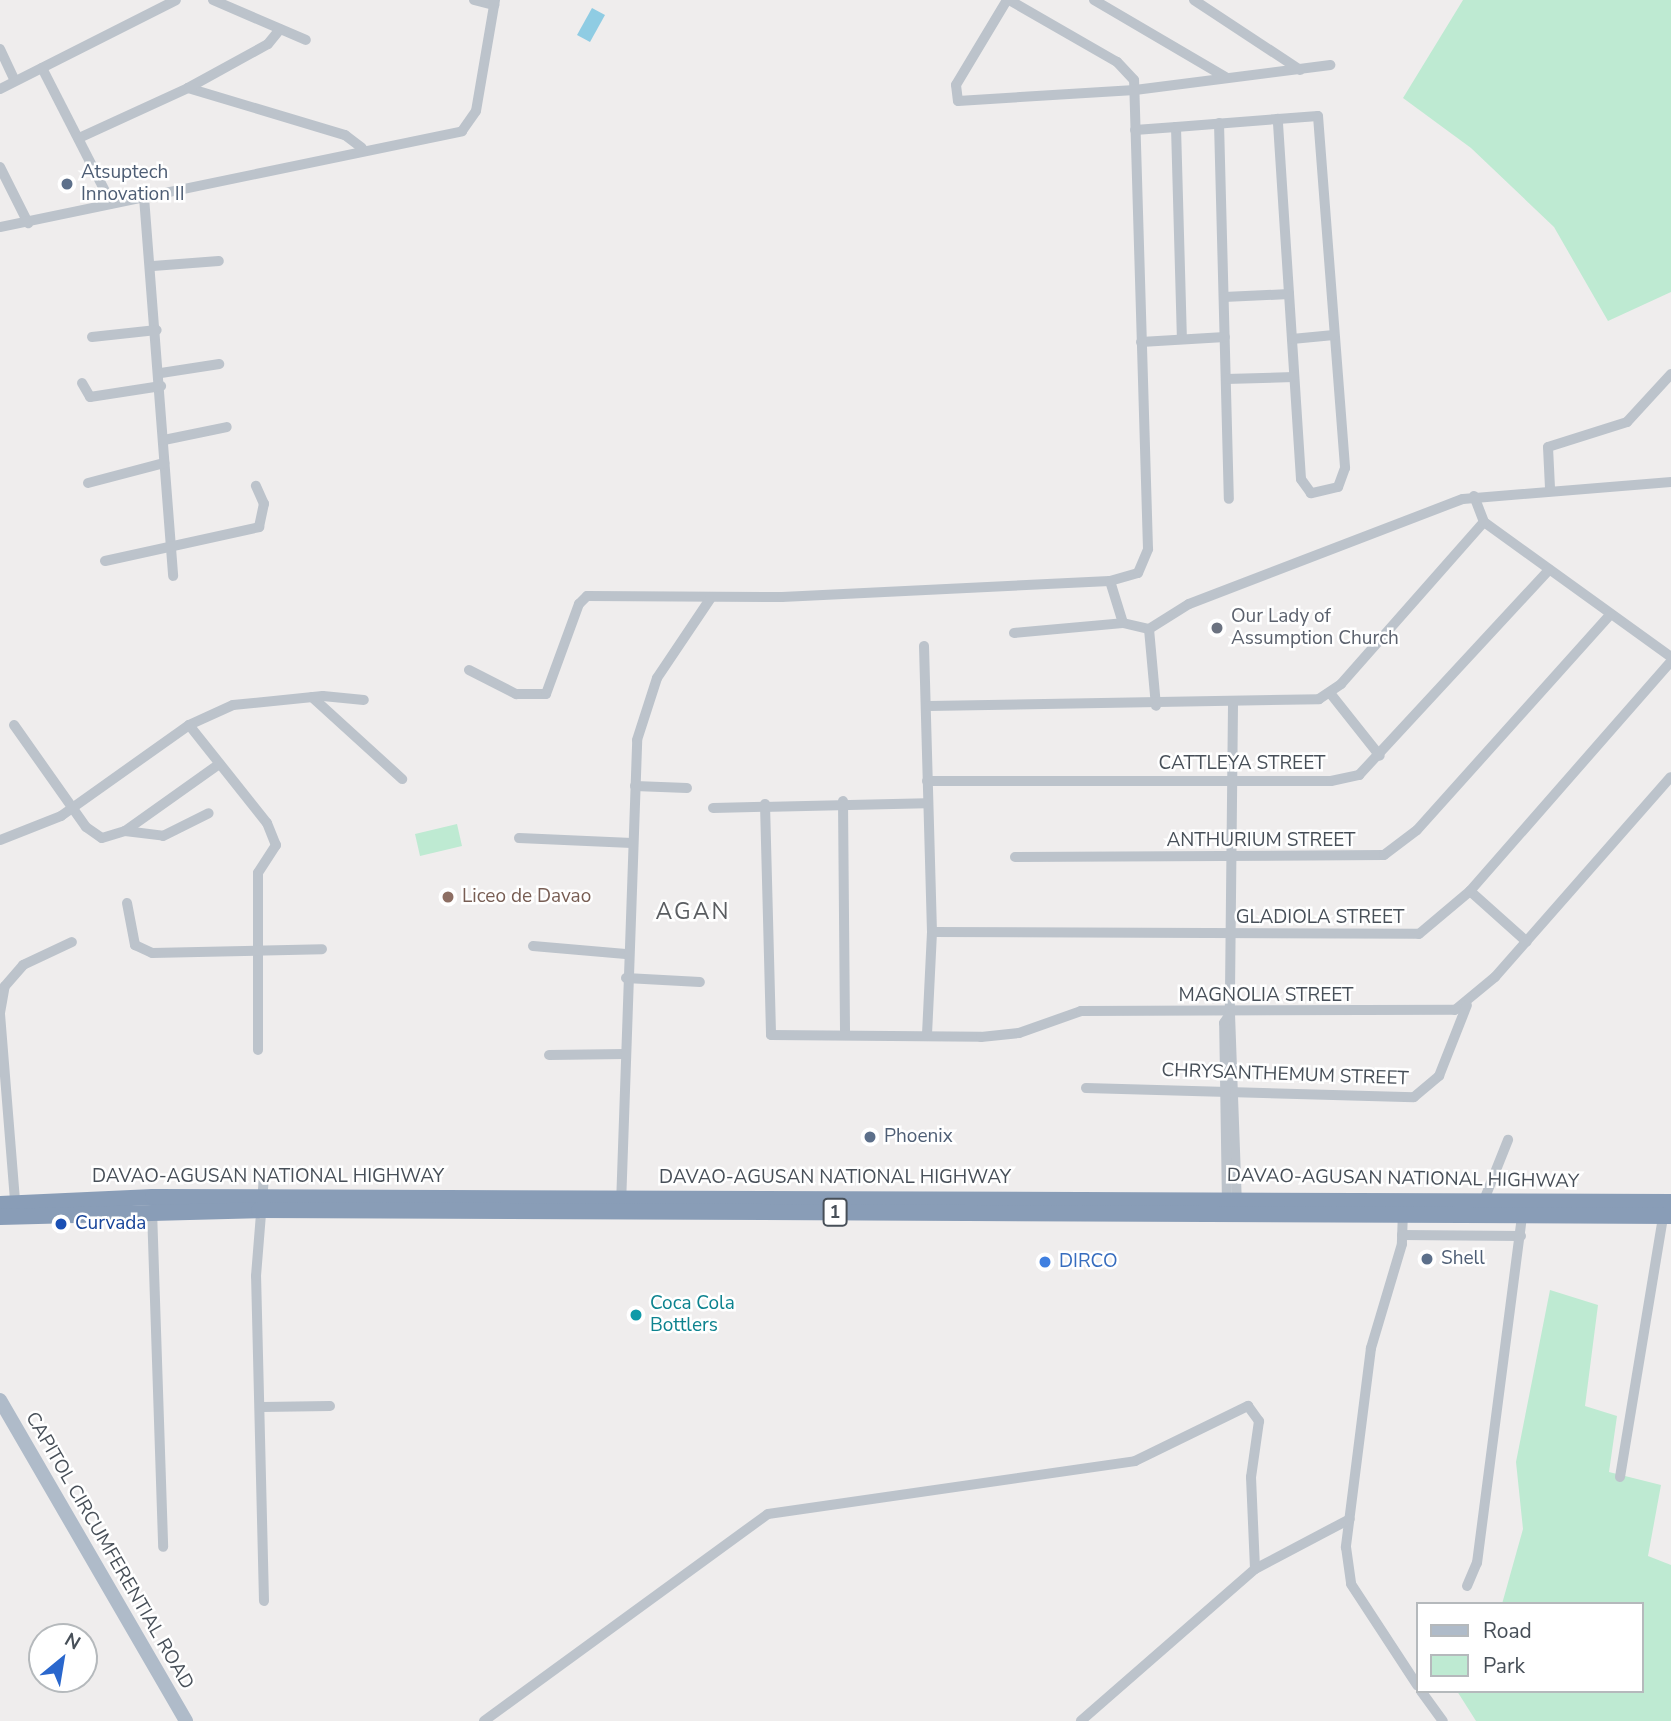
<!DOCTYPE html>
<html>
<head>
<meta charset="utf-8">
<style>
  body { margin:0 }
  #map { position:relative; width:1671px; height:1721px; overflow:hidden; background:#efeded; font-family:"Nunito Sans",sans-serif }
  div>[style] { position:absolute }
  .green>* { inset:0; background:#beead2 }
  .water>* { inset:0; background:#8fcce3 }
  .minor>* { height:10px; margin:-5px; padding:0 5px; transform-origin:5px; border-radius:5px; background:#bcc3cb }
  .major>* { height:14px; margin:-7px; padding:0 7px; transform-origin:7px; border-radius:7px; background:#afbbc9 }
  .highway>* { height:16px; margin:-8px; padding:0 8px; transform-origin:8px; border-radius:8px; background:#899db7 }
  .dots>* { width:19px; height:19px; translate:-50% -50%; box-sizing:border-box; border:4px solid #fff; border-radius:50% }
  span { translate:-50% -50%; white-space:nowrap; text-align:center; line-height:1.15; -webkit-text-stroke:5px #fff; paint-order:stroke }
  .shield-label span { padding:2px 5px; background:#fff; border:2px solid; border-radius:5px; -webkit-text-stroke-width:0 }
  .shield-label { font-size:18px; color:#474f58; font-weight:700 }
  .service-label { font-size:19px; color:#4e5e75 }
  .left { translate:0 -50%; text-align:left }
  .worship-label { font-size:19px; color:#5b616d }
  .street-label { font-size:19px; color:#474f58 }
  .education-label { font-size:19px; color:#785e54 }
  .transit-label { font-size:19px; color:#164399 }
  .shop-label { font-size:19px; color:#366cbe }
  .culture-label { font-size:19px; color:#0d838f }
  .quarter-label { font-size:23px; color:#5a5d61; letter-spacing:2px }
  .legend { position:absolute; left:1416px; top:1602px; width:228px; height:91px; box-sizing:border-box; background:#fff; border:2px solid #b5b9bc; margin:0; padding:9px 12px; list-style:none; font-size:21px; color:#474f58 }
  .legend li { display:flex; align-items:center; gap:14px; height:35px }
  .legend b { width:35px; border:2px solid #b5b9bc }
  .north { position:absolute; left:28px; top:1623px; width:70px; height:70px; box-sizing:border-box; background:#fff; border:2px solid #b5b9bc; border-radius:50%; rotate:30deg; font-size:19px; font-weight:700; line-height:28px; text-align:center; color:#474f58 }
  .north::after { content:''; display:block; margin:auto; width:24px; height:32px; background:#2a67cd; clip-path:polygon(50% 0,100% 100%,50% 72%,0 100%) }
</style>
</head>
<body>
<div id="map">
  <div class="green">
    <i style="clip-path:polygon(1463px 0,1671px 0,1671px 292px,1608px 321px,1554px 227px,1471px 148px,1403px 98px)"></i>
    <i style="clip-path:polygon(457px 824px,462px 846px,420px 856px,415px 834px)"></i>
    <i style="clip-path:polygon(1550px 1290px,1598px 1305px,1585px 1406px,1617px 1416px,1609px 1472px,1661px 1485px,1648px 1556px,1671px 1565px,1671px 1721px,1476px 1721px,1457px 1691px,1641px 1691px,1641px 1604px,1502px 1604px,1523px 1529px,1516px 1462px)"></i>
  </div>
  <div class="water">
    <i style="clip-path:polygon(592px 8px,605px 15px,590px 42px,577px 35px)"></i>
  </div>
  <div class="minor">
    <i style="left:213px;top:0;width:101px;rotate:23.3deg"></i>
    <i style="left:474px;top:0;width:21px;rotate:14deg"></i>
    <i style="left:1007px;top:0;width:99px;rotate:121deg"></i>
    <i style="left:956px;top:85px;width:16px;rotate:83deg"></i>
    <i style="left:958px;top:101px;width:177px;rotate:-3.6deg"></i>
    <i style="left:1135px;top:90px;width:197px;rotate:-7.3deg"></i>
    <i style="left:1094px;top:0;width:154px;rotate:30.4deg"></i>
    <i style="left:1194px;top:0;width:127px;rotate:33.4deg"></i>
    <i style="left:0;top:49px;width:35px;rotate:65deg"></i>
    <i style="left:42px;top:68px;width:152px;rotate:62.9deg"></i>
    <i style="left:188px;top:88px;width:164px;rotate:16.7deg"></i>
    <i style="left:345px;top:135px;width:21px;rotate:37deg"></i>
    <i style="left:0;top:89px;width:197px;rotate:-26.8deg"></i>
    <i style="left:1219px;top:123px;width:376px;rotate:88.5deg"></i>
    <i style="left:1176px;top:127px;width:212px;rotate:88.4deg"></i>
    <i style="left:1135px;top:130px;width:41px;rotate:-4.2deg"></i>
    <i style="left:1176px;top:127px;width:102px;rotate:-4.5deg"></i>
    <i style="left:1278px;top:119px;width:40px;rotate:-4.3deg"></i>
    <i style="left:1318px;top:116px;width:353px;rotate:85.6deg"></i>
    <i style="left:1345px;top:468px;width:20px;rotate:110deg"></i>
    <i style="left:1338px;top:487px;width:28px;rotate:167deg"></i>
    <i style="left:1311px;top:493px;width:17px;rotate:-126deg"></i>
    <i style="left:1301px;top:479px;width:361px;rotate:-93.7deg"></i>
    <i style="left:79px;top:138px;width:120px;rotate:-24.6deg"></i>
    <i style="left:188px;top:88px;width:91px;rotate:-28.8deg"></i>
    <i style="left:268px;top:44px;width:19px;rotate:-51deg"></i>
    <i style="left:0;top:167px;width:63px;rotate:63.4deg"></i>
    <i style="left:144px;top:197px;width:380px;rotate:85.6deg"></i>
    <i style="left:0;top:227px;width:472px;rotate:-11.7deg"></i>
    <i style="left:462px;top:131px;width:24px;rotate:-55deg"></i>
    <i style="left:476px;top:111px;width:113px;rotate:-80.3deg"></i>
    <i style="left:153px;top:266px;width:66px;rotate:-4.3deg"></i>
    <i style="left:1224px;top:297px;width:65px;rotate:-2.6deg"></i>
    <i style="left:92px;top:337px;width:65px;rotate:-6.1deg"></i>
    <i style="left:1292px;top:339px;width:42px;rotate:-5.4deg"></i>
    <i style="left:1141px;top:342px;width:84px;rotate:-3.4deg"></i>
    <i style="left:161px;top:373px;width:59px;rotate:-8.8deg"></i>
    <i style="left:1226px;top:379px;width:68px;rotate:-1.7deg"></i>
    <i style="left:82px;top:383px;width:16px;rotate:60deg"></i>
    <i style="left:90px;top:397px;width:72px;rotate:-8.8deg"></i>
    <i style="left:164px;top:440px;width:64px;rotate:-11.7deg"></i>
    <i style="left:88px;top:483px;width:79px;rotate:-14.7deg"></i>
    <i style="left:1550px;top:488px;width:41px;rotate:-92.8deg"></i>
    <i style="left:1548px;top:447px;width:83px;rotate:-17.6deg"></i>
    <i style="left:1627px;top:422px;width:65px;rotate:-47.5deg"></i>
    <i style="left:1474px;top:496px;width:28px;rotate:69deg"></i>
    <i style="left:1484px;top:522px;width:231px;rotate:35.8deg"></i>
    <i style="left:105px;top:561px;width:158px;rotate:-12.4deg"></i>
    <i style="left:259px;top:527px;width:24px;rotate:-78deg"></i>
    <i style="left:264px;top:504px;width:20px;rotate:-114deg"></i>
    <i style="left:1110px;top:581px;width:44px;rotate:72.8deg"></i>
    <i style="left:1123px;top:623px;width:27px;rotate:13deg"></i>
    <i style="left:1149px;top:629px;width:47px;rotate:-32deg"></i>
    <i style="left:1189px;top:604px;width:293px;rotate:-21deg"></i>
    <i style="left:1463px;top:499px;width:209px;rotate:-4.7deg"></i>
    <i style="left:1149px;top:629px;width:77px;rotate:84.8deg"></i>
    <i style="left:1014px;top:633px;width:109px;rotate:-5.2deg"></i>
    <i style="left:924px;top:646px;width:286px;rotate:88.4deg"></i>
    <i style="left:932px;top:932px;width:103px;rotate:92.8deg"></i>
    <i style="left:469px;top:670px;width:53px;rotate:27.1deg"></i>
    <i style="left:516px;top:694px;width:30px"></i>
    <i style="left:546px;top:694px;width:96px;rotate:-69.9deg"></i>
    <i style="left:579px;top:604px;width:11px;rotate:-45deg"></i>
    <i style="left:587px;top:596px;width:195px;rotate:0.3deg"></i>
    <i style="left:782px;top:597px;width:328px;rotate:-2.8deg"></i>
    <i style="left:1110px;top:581px;width:29px;rotate:-16deg"></i>
    <i style="left:1138px;top:573px;width:26px;rotate:-67deg"></i>
    <i style="left:1148px;top:549px;width:469px;rotate:-91.7deg"></i>
    <i style="left:1134px;top:80px;width:25px;rotate:-133deg"></i>
    <i style="left:1117px;top:62px;width:125px;rotate:-150.1deg"></i>
    <i style="left:1330px;top:693px;width:80px;rotate:51.6deg"></i>
    <i style="left:312px;top:697px;width:122px;rotate:42.3deg"></i>
    <i style="left:1233px;top:705px;width:309px;rotate:90.6deg"></i>
    <i style="left:1230px;top:1014px;width:191px;rotate:87.9deg"></i>
    <i style="left:929px;top:706px;width:390px;rotate:-1deg"></i>
    <i style="left:1319px;top:699px;width:27px;rotate:-34deg"></i>
    <i style="left:1341px;top:684px;width:216px;rotate:-48.6deg"></i>
    <i style="left:14px;top:725px;width:125px;rotate:54.8deg"></i>
    <i style="left:86px;top:827px;width:19px;rotate:35deg"></i>
    <i style="left:102px;top:838px;width:24px;rotate:-17deg"></i>
    <i style="left:125px;top:831px;width:114px;rotate:-35.4deg"></i>
    <i style="left:189px;top:725px;width:125px;rotate:51.5deg"></i>
    <i style="left:267px;top:823px;width:24px;rotate:68deg"></i>
    <i style="left:276px;top:845px;width:33px;rotate:123deg"></i>
    <i style="left:258px;top:873px;width:177px;rotate:90deg"></i>
    <i style="left:927px;top:781px;width:404px"></i>
    <i style="left:1331px;top:781px;width:29px;rotate:-12deg"></i>
    <i style="left:1359px;top:775px;width:280px;rotate:-47.2deg"></i>
    <i style="left:635px;top:786px;width:52px;rotate:2.2deg"></i>
    <i style="left:843px;top:801px;width:233px;rotate:89.5deg"></i>
    <i style="left:765px;top:804px;width:231px;rotate:88.5deg"></i>
    <i style="left:771px;top:1035px;width:210px;rotate:0.5deg"></i>
    <i style="left:981px;top:1037px;width:38px;rotate:-6deg"></i>
    <i style="left:1019px;top:1033px;width:66px;rotate:-19.5deg"></i>
    <i style="left:1081px;top:1011px;width:374px;rotate:-0.2deg"></i>
    <i style="left:1455px;top:1010px;width:52px;rotate:-39.5deg"></i>
    <i style="left:1495px;top:977px;width:266px;rotate:-48.7deg"></i>
    <i style="left:713px;top:808px;width:213px;rotate:-1.3deg"></i>
    <i style="left:125px;top:831px;width:38px;rotate:7deg"></i>
    <i style="left:163px;top:836px;width:51px;rotate:-26.6deg"></i>
    <i style="left:519px;top:838px;width:113px;rotate:2.5deg"></i>
    <i style="left:0;top:840px;width:66px;rotate:-21.5deg"></i>
    <i style="left:61px;top:816px;width:157px;rotate:-35.4deg"></i>
    <i style="left:189px;top:725px;width:48px;rotate:-24.4deg"></i>
    <i style="left:233px;top:705px;width:90px;rotate:-5.7deg"></i>
    <i style="left:323px;top:696px;width:41px;rotate:5.6deg"></i>
    <i style="left:1015px;top:857px;width:369px;rotate:-0.3deg"></i>
    <i style="left:1384px;top:855px;width:41px;rotate:-37.1deg"></i>
    <i style="left:1417px;top:830px;width:290px;rotate:-48.1deg"></i>
    <i style="left:1470px;top:891px;width:76px;rotate:41.8deg"></i>
    <i style="left:127px;top:903px;width:43px;rotate:79.2deg"></i>
    <i style="left:135px;top:945px;width:19px;rotate:25deg"></i>
    <i style="left:152px;top:953px;width:170px;rotate:-1.3deg"></i>
    <i style="left:932px;top:932px;width:487px;rotate:0.2deg"></i>
    <i style="left:1419px;top:934px;width:67px;rotate:-40.1deg"></i>
    <i style="left:1470px;top:891px;width:305px;rotate:-48.8deg"></i>
    <i style="left:533px;top:946px;width:93px;rotate:4.9deg"></i>
    <i style="left:626px;top:978px;width:74px;rotate:3.1deg"></i>
    <i style="left:0;top:1013px;width:27px;rotate:-80deg"></i>
    <i style="left:5px;top:986px;width:28px;rotate:-49deg"></i>
    <i style="left:23px;top:965px;width:54px;rotate:-25.1deg"></i>
    <i style="left:0;top:1014px;width:189px;rotate:85.4deg"></i>
    <i style="left:549px;top:1055px;width:76px;rotate:-0.8deg"></i>
    <i style="left:1086px;top:1088px;width:328px;rotate:1.6deg"></i>
    <i style="left:1414px;top:1097px;width:33px;rotate:-40deg"></i>
    <i style="left:1439px;top:1076px;width:76px;rotate:-68.5deg"></i>
    <i style="left:1484px;top:1200px;width:65px;rotate:-68.2deg"></i>
    <i style="left:621px;top:1205px;width:465px;rotate:-88deg"></i>
    <i style="left:637px;top:740px;width:65px;rotate:-72.1deg"></i>
    <i style="left:657px;top:678px;width:95px;rotate:-56.1deg"></i>
    <i style="left:1227px;top:1205px;width:182px;rotate:-90.9deg"></i>
    <i style="left:1224px;top:1023px;width:11px;rotate:-56deg"></i>
    <i style="left:152px;top:1210px;width:337px;rotate:88.1deg"></i>
    <i style="left:1403px;top:1211px;width:33px;rotate:92deg"></i>
    <i style="left:1402px;top:1244px;width:109px;rotate:106.6deg"></i>
    <i style="left:1371px;top:1348px;width:201px;rotate:97.2deg"></i>
    <i style="left:1346px;top:1547px;width:37px;rotate:82deg"></i>
    <i style="left:1351px;top:1584px;width:121px;rotate:56.8deg"></i>
    <i style="left:1402px;top:1235px;width:119px;rotate:0.5deg"></i>
    <i style="left:262px;top:1407px;width:68px;rotate:-0.8deg"></i>
    <i style="left:1620px;top:1477px;width:265px;rotate:-80.6deg"></i>
    <i style="left:1255px;top:1569px;width:107px;rotate:-27.8deg"></i>
    <i style="left:1467px;top:1586px;width:25px;rotate:-67deg"></i>
    <i style="left:1477px;top:1563px;width:351px;rotate:-82.6deg"></i>
    <i style="left:264px;top:1601px;width:325px;rotate:-91.4deg"></i>
    <i style="left:256px;top:1276px;width:99px;rotate:-85.4deg"></i>
    <i style="left:1421px;top:1691px;width:37px;rotate:54deg"></i>
    <i style="left:484px;top:1721px;width:351px;rotate:-36.1deg"></i>
    <i style="left:768px;top:1514px;width:371px;rotate:-8.2deg"></i>
    <i style="left:1135px;top:1461px;width:126px;rotate:-26deg"></i>
    <i style="left:1248px;top:1406px;width:19px;rotate:54deg"></i>
    <i style="left:1259px;top:1421px;width:57px;rotate:98.1deg"></i>
    <i style="left:1251px;top:1477px;width:92px;rotate:87.5deg"></i>
    <i style="left:1255px;top:1569px;width:231px;rotate:138.9deg"></i>
  </div>
  <div class="major">
    <i style="left:0;top:1400px;width:371px;rotate:59.9deg"></i>
  </div>
  <div class="highway">
    <i style="left:0;top:1204px;width:153px;rotate:-2.6deg"></i>
    <i style="left:153px;top:1197px;width:1518px;rotate:0.19deg"></i>
    <i style="left:0;top:1217px;width:259px;rotate:-1.5deg"></i>
    <i style="left:259px;top:1210px;width:1412px;rotate:0.24deg"></i>
  </div>
  <div class="dots">
    <i style="left:67px;top:184px;background:#5c6f8a"></i>
    <i style="left:1217px;top:628px;background:#6b7280"></i>
    <i style="left:448px;top:897px;background:#8d6e63"></i>
    <i style="left:870px;top:1137px;background:#5c6f8a"></i>
    <i style="left:61px;top:1224px;background:#1a4fb4"></i>
    <i style="left:1427px;top:1259px;background:#5c6f8a"></i>
    <i style="left:1045px;top:1262px;background:#3f7fe0"></i>
    <i style="left:636px;top:1315px;background:#0f9aa8"></i>
  </div>
  <div class="shield-label">
    <span style="left:835px;top:1212px">1</span>
  </div>
  <div class="service-label">
    <span class="left" style="left:81px;top:184px">Atsuptech<br>Innovation II</span>
    <span class="left" style="left:884px;top:1137px">Phoenix</span>
    <span class="left" style="left:1441px;top:1259px">Shell</span>
  </div>
  <div class="worship-label">
    <span class="left" style="left:1231px;top:628px">Our Lady of<br>Assumption Church</span>
  </div>
  <div class="street-label">
    <span style="left:1242px;top:764px">CATTLEYA STREET</span>
    <span style="left:1261px;top:841px">ANTHURIUM STREET</span>
    <span style="left:1320px;top:918px">GLADIOLA STREET</span>
    <span style="left:1266px;top:996px">MAGNOLIA STREET</span>
    <span style="left:1285px;top:1075px;rotate:2deg">CHRYSANTHEMUM STREET</span>
    <span style="left:268px;top:1177px">DAVAO-AGUSAN NATIONAL HIGHWAY</span>
    <span style="left:835px;top:1178px">DAVAO-AGUSAN NATIONAL HIGHWAY</span>
    <span style="left:1403px;top:1179px;rotate:1deg">DAVAO-AGUSAN NATIONAL HIGHWAY</span>
    <span style="left:109px;top:1551px;rotate:60deg">CAPITOL CIRCUMFERENTIAL ROAD</span>
  </div>
  <div class="education-label">
    <span class="left" style="left:462px;top:897px">Liceo de Davao</span>
  </div>
  <div class="transit-label">
    <span class="left" style="left:75px;top:1224px">Curvada</span>
  </div>
  <div class="shop-label">
    <span class="left" style="left:1059px;top:1262px">DIRCO</span>
  </div>
  <div class="culture-label">
    <span class="left" style="left:650px;top:1315px">Coca Cola<br>Bottlers</span>
  </div>
  <div class="quarter-label">
    <span style="left:693px;top:912px">AGAN</span>
  </div>
  <ul class="legend">
  <li><b style="height:9px;background:#afbbc9"></b>Road</li>
  <li><b style="height:19px;background:#beead2"></b>Park</li>
  </ul>
  <div class="north">N</div>
</div>
</body>
</html>
